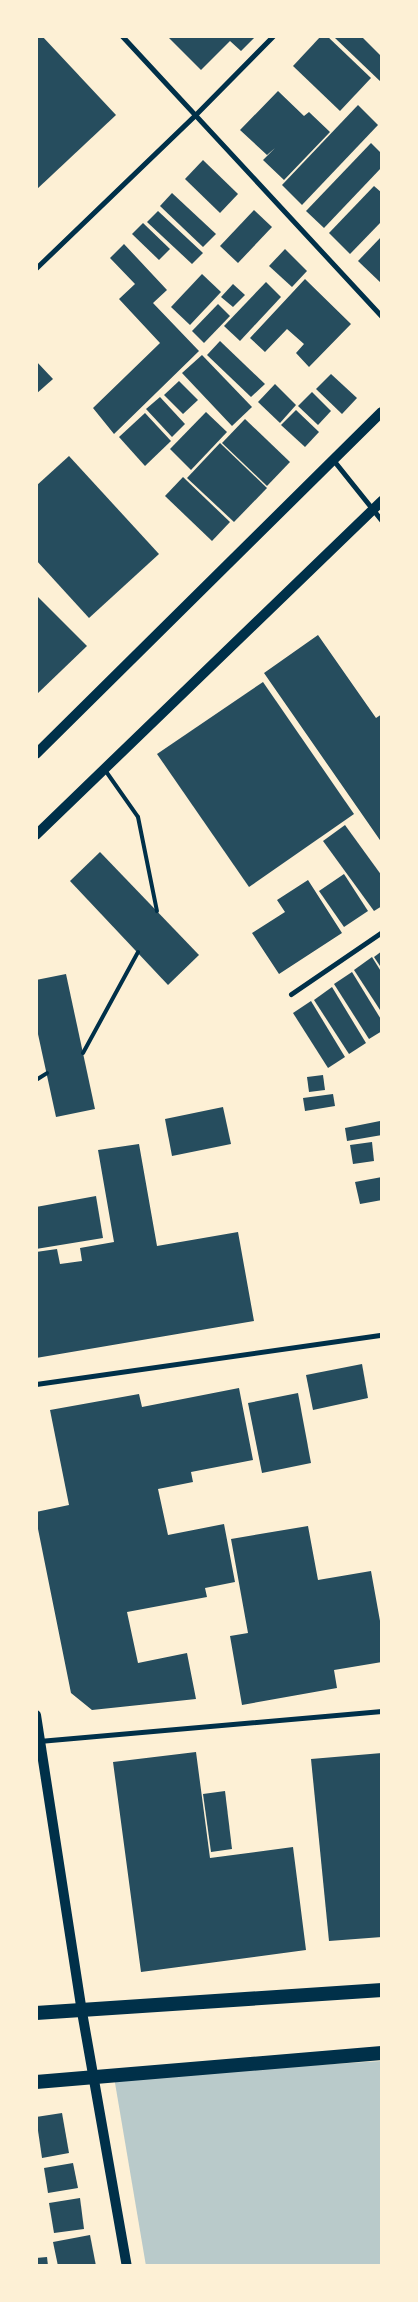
<!DOCTYPE html>
<html>
<head>
<meta charset="utf-8">
<style>
  body { margin:0 }
  #map { position:relative; width:418px; height:2302px; overflow:hidden; background:#fdf0d5; font-family:Merriweather,serif }
  div>[style] { position:absolute }
  .green>* { inset:0; background:#b9caca }
  .building>* { inset:0; background:#264d5e }
  .service>* { height:4px; margin:-2px; padding:0 2px; transform-origin:2px; border-radius:2px; background:#003049 }
  .minor>* { height:5px; margin:-2.5px; padding:0 2.5px; transform-origin:2.5px; border-radius:2.5px; background:#003049 }
  .secondary>* { height:10px; margin:-5px; padding:0 5px; transform-origin:5px; border-radius:5px; background:#003049 }
  .trunk>* { height:14px; margin:-7px; padding:0 7px; transform-origin:7px; border-radius:7px; background:#003049 }
  span { translate:-50% -50%; white-space:nowrap; text-align:center; line-height:1.15; -webkit-text-stroke:4px #fdf0d5; paint-order:stroke }
  .frame { position:absolute; inset:0; border:38px solid #fdf0d5; pointer-events:none }
</style>
</head>
<body>
<div id="map">
  <div class="green">
    <i style="clip-path:polygon(382px 2061px,382px 2266px,146px 2266px,114px 2077px)"></i>
  </div>
  <div class="building">
    <i style="clip-path:polygon(36px 36px,42px 36px,116px 115px,36px 190px)"></i>
    <i style="clip-path:polygon(167px 36px,256px 36px,241px 51px,230px 41px,201px 70px)"></i>
    <i style="clip-path:polygon(321px 36px,327px 36px,371px 78px,340px 111px,293px 66px)"></i>
    <i style="clip-path:polygon(336px 36px,361px 36px,382px 57px,382px 83px,335px 38px)"></i>
    <i style="clip-path:polygon(278px 91px,304px 116px,309px 112px,330px 132px,284px 180px,263px 160px,275px 148px,267px 155px,240px 130px)"></i>
    <i style="clip-path:polygon(358px 105px,378px 125px,302px 205px,282px 185px)"></i>
    <i style="clip-path:polygon(371px 143px,382px 154px,382px 167px,324px 228px,306px 211px)"></i>
    <i style="clip-path:polygon(203px 160px,238px 194px,220px 213px,185px 179px)"></i>
    <i style="clip-path:polygon(374px 186px,382px 193px,382px 221px,350px 254px,329px 233px)"></i>
    <i style="clip-path:polygon(172px 193px,216px 234px,203px 247px,160px 206px)"></i>
    <i style="clip-path:polygon(254px 210px,272px 227px,238px 263px,220px 246px)"></i>
    <i style="clip-path:polygon(158px 211px,203px 253px,192px 264px,147px 222px)"></i>
    <i style="clip-path:polygon(143px 223px,170px 249px,159px 260px,132px 234px)"></i>
    <i style="clip-path:polygon(382px 236px,382px 284px,358px 261px)"></i>
    <i style="clip-path:polygon(124px 244px,167px 290px,153px 303px,199px 351px,114px 434px,93px 408px,160px 343px,119px 299px,135px 284px,110px 258px)"></i>
    <i style="clip-path:polygon(285px 249px,307px 271px,292px 287px,269px 266px)"></i>
    <i style="clip-path:polygon(202px 274px,221px 292px,190px 325px,171px 307px)"></i>
    <i style="clip-path:polygon(305px 279px,351px 324px,309px 367px,296px 353px,304px 344px,287px 329px,265px 352px,250px 338px)"></i>
    <i style="clip-path:polygon(266px 282px,281px 297px,240px 341px,224px 326px)"></i>
    <i style="clip-path:polygon(233px 284px,245px 295px,233px 307px,221px 297px)"></i>
    <i style="clip-path:polygon(218px 304px,230px 316px,204px 343px,192px 331px)"></i>
    <i style="clip-path:polygon(220px 341px,265px 384px,251px 397px,207px 355px)"></i>
    <i style="clip-path:polygon(202px 355px,252px 407px,232px 426px,182px 373px)"></i>
    <i style="clip-path:polygon(36px 361px,53px 379px,36px 394px)"></i>
    <i style="clip-path:polygon(331px 374px,357px 398px,342px 414px,316px 389px)"></i>
    <i style="clip-path:polygon(179px 381px,198px 400px,183px 414px,164px 395px)"></i>
    <i style="clip-path:polygon(275px 384px,296px 405px,280px 423px,258px 402px)"></i>
    <i style="clip-path:polygon(312px 392px,331px 411px,318px 425px,298px 406px)"></i>
    <i style="clip-path:polygon(160px 397px,185px 424px,172px 437px,146px 409px)"></i>
    <i style="clip-path:polygon(296px 410px,319px 432px,305px 447px,281px 425px)"></i>
    <i style="clip-path:polygon(206px 412px,227px 432px,191px 470px,170px 449px)"></i>
    <i style="clip-path:polygon(145px 413px,171px 441px,145px 466px,119px 437px)"></i>
    <i style="clip-path:polygon(245px 419px,290px 462px,267px 486px,222px 443px)"></i>
    <i style="clip-path:polygon(220px 443px,267px 488px,234px 522px,187px 478px)"></i>
    <i style="clip-path:polygon(69px 456px,159px 554px,89px 618px,36px 560px,36px 486px)"></i>
    <i style="clip-path:polygon(183px 477px,230px 522px,212px 541px,165px 496px)"></i>
    <i style="clip-path:polygon(36px 595px,87px 646px,36px 695px)"></i>
    <i style="clip-path:polygon(318px 635px,376px 718px,382px 714px,382px 843px,264px 673px)"></i>
    <i style="clip-path:polygon(263px 682px,354px 814px,249px 887px,157px 754px)"></i>
    <i style="clip-path:polygon(345px 825px,382px 876px,382px 906px,374px 911px,323px 841px)"></i>
    <i style="clip-path:polygon(100px 852px,199px 955px,168px 985px,70px 881px)"></i>
    <i style="clip-path:polygon(344px 874px,368px 911px,344px 927px,319px 891px)"></i>
    <i style="clip-path:polygon(308px 880px,342px 933px,279px 974px,252px 933px,285px 912px,277px 900px)"></i>
    <i style="clip-path:polygon(382px 951px,382px 969px,374px 957px)"></i>
    <i style="clip-path:polygon(372px 957px,382px 973px,382px 1013px,354px 970px)"></i>
    <i style="clip-path:polygon(352px 972px,382px 1021px,382px 1031px,369px 1039px,334px 984px)"></i>
    <i style="clip-path:polygon(66px 974px,95px 1109px,56px 1117px,36px 1025px,36px 980px)"></i>
    <i style="clip-path:polygon(332px 987px,366px 1043px,349px 1054px,314px 1000px)"></i>
    <i style="clip-path:polygon(311px 1001px,345px 1057px,328px 1068px,293px 1013px)"></i>
    <i style="clip-path:polygon(323px 1075px,325px 1090px,309px 1092px,307px 1077px)"></i>
    <i style="clip-path:polygon(333px 1094px,335px 1106px,305px 1111px,303px 1098px)"></i>
    <i style="clip-path:polygon(223px 1107px,231px 1144px,172px 1156px,165px 1119px)"></i>
    <i style="clip-path:polygon(380px 1121px,382px 1135px,347px 1141px,345px 1128px)"></i>
    <i style="clip-path:polygon(372px 1142px,374px 1161px,353px 1164px,350px 1145px)"></i>
    <i style="clip-path:polygon(139px 1144px,157px 1246px,238px 1232px,254px 1321px,36px 1358px,36px 1252px,57px 1249px,60px 1264px,82px 1261px,80px 1248px,114px 1242px,98px 1150px)"></i>
    <i style="clip-path:polygon(382px 1177px,382px 1200px,360px 1204px,355px 1182px)"></i>
    <i style="clip-path:polygon(96px 1196px,103px 1238px,36px 1249px,36px 1207px)"></i>
    <i style="clip-path:polygon(362px 1364px,368px 1398px,313px 1410px,306px 1375px)"></i>
    <i style="clip-path:polygon(239px 1388px,253px 1460px,191px 1472px,193px 1482px,158px 1489px,168px 1535px,224px 1524px,235px 1582px,205px 1588px,207px 1597px,127px 1612px,138px 1663px,187px 1653px,196px 1699px,92px 1710px,71px 1693px,36px 1519px,36px 1512px,69px 1505px,50px 1410px,139px 1394px,142px 1407px)"></i>
    <i style="clip-path:polygon(298px 1393px,311px 1463px,262px 1473px,248px 1403px)"></i>
    <i style="clip-path:polygon(308px 1526px,318px 1580px,371px 1571px,382px 1632px,382px 1662px,334px 1670px,337px 1688px,242px 1705px,230px 1636px,248px 1633px,231px 1539px)"></i>
    <i style="clip-path:polygon(196px 1752px,210px 1858px,293px 1847px,306px 1950px,141px 1972px,113px 1762px)"></i>
    <i style="clip-path:polygon(382px 1753px,382px 1937px,329px 1941px,311px 1759px)"></i>
    <i style="clip-path:polygon(225px 1791px,232px 1849px,211px 1852px,203px 1794px)"></i>
    <i style="clip-path:polygon(62px 2113px,69px 2153px,42px 2158px,36px 2117px)"></i>
    <i style="clip-path:polygon(73px 2163px,78px 2188px,48px 2193px,44px 2168px)"></i>
    <i style="clip-path:polygon(80px 2198px,84px 2229px,54px 2233px,49px 2203px)"></i>
    <i style="clip-path:polygon(90px 2235px,96px 2266px,58px 2266px,53px 2242px)"></i>
    <i style="clip-path:polygon(47px 2257px,48px 2266px,36px 2266px,36px 2258px)"></i>
  </div>
  <div class="service">
    <i style="left:105px;top:770px;width:57px;rotate:54.9deg"></i>
    <i style="left:138px;top:817px;width:96px;rotate:78.6deg"></i>
    <i style="left:83px;top:1053px;width:115px;rotate:-61.4deg"></i>
    <i style="left:36px;top:1080px;width:13px;rotate:-32deg"></i>
  </div>
  <div class="minor">
    <i style="left:122px;top:36px;width:383px;rotate:47.2deg"></i>
    <i style="left:36px;top:268px;width:219px;rotate:-43.9deg"></i>
    <i style="left:194px;top:116px;width:112px;rotate:-45.4deg"></i>
    <i style="left:334px;top:461px;width:77px;rotate:51.3deg"></i>
    <i style="left:291px;top:994px;width:110px;rotate:-34.3deg"></i>
    <i style="left:36px;top:1384px;width:349px;rotate:-8.1deg"></i>
    <i style="left:39px;top:1741px;width:344px;rotate:-5deg"></i>
  </div>
  <div class="secondary">
    <i style="left:36px;top:754px;width:486px;rotate:-44.7deg"></i>
    <i style="left:36px;top:835px;width:481px;rotate:-44deg"></i>
    <i style="left:36px;top:1715px;width:301px;rotate:81.2deg"></i>
    <i style="left:82px;top:2012px;width:258px;rotate:80deg"></i>
  </div>
  <div class="trunk">
    <i style="left:36px;top:2013px;width:347px;rotate:-3.8deg"></i>
    <i style="left:36px;top:2082px;width:347px;rotate:-4.8deg"></i>
  </div>
  <div class="frame"></div>
</div>
</body>
</html>
